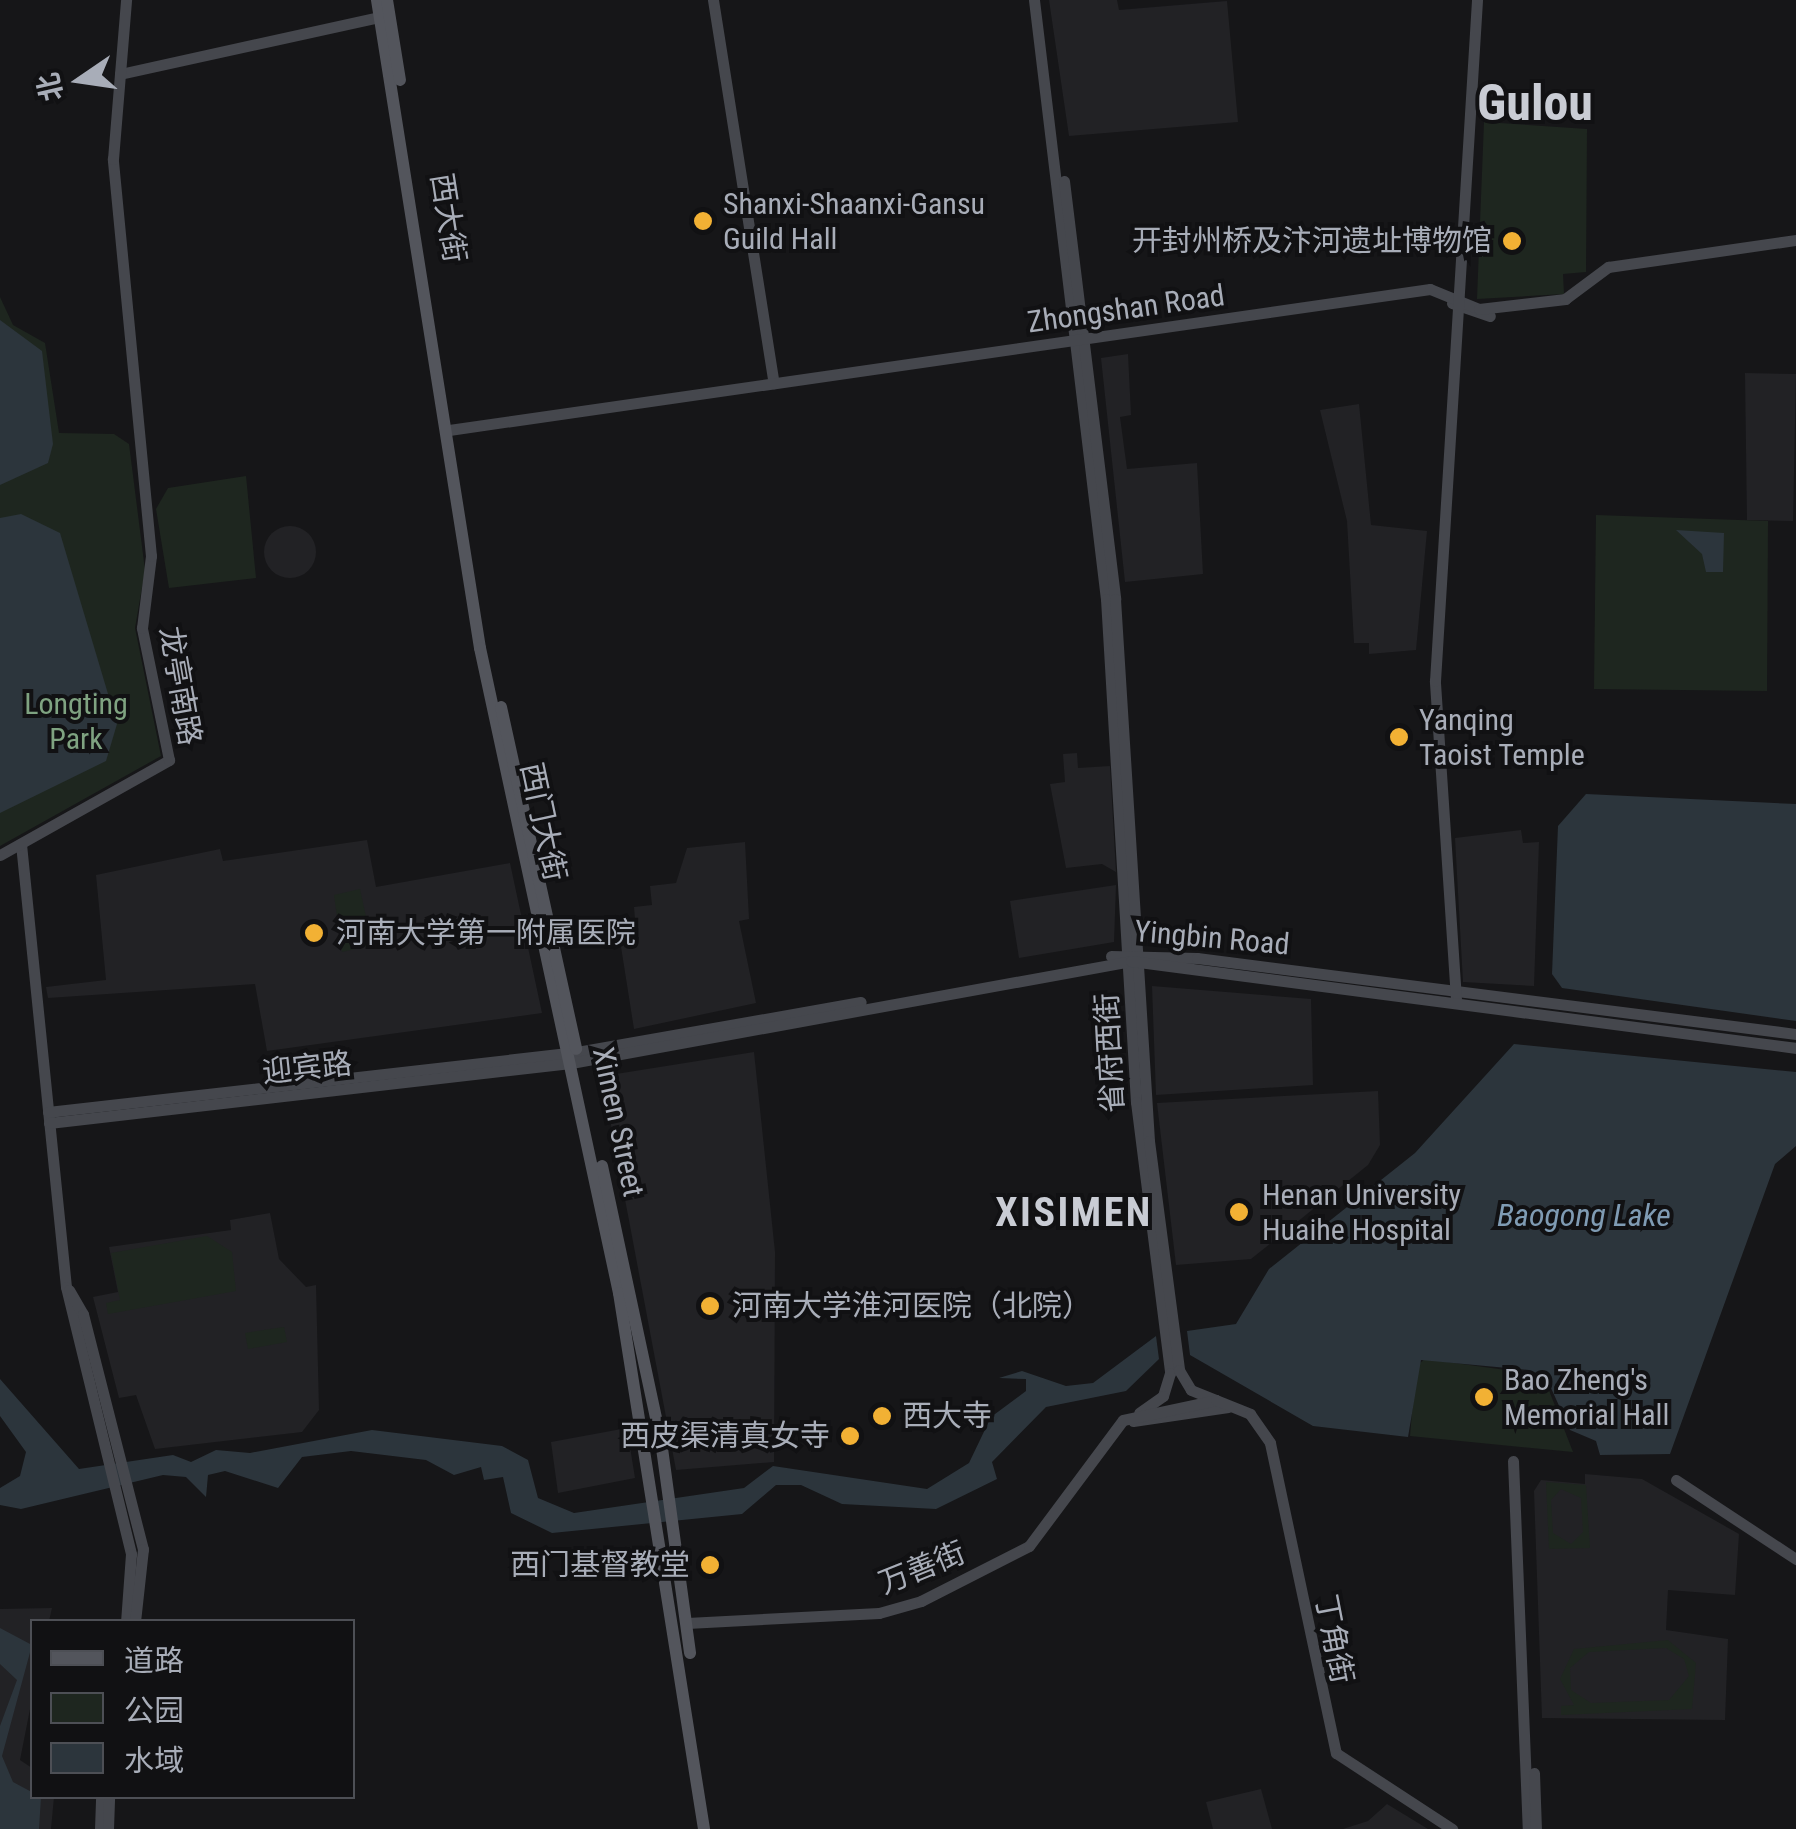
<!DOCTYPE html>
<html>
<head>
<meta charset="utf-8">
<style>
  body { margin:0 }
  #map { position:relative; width:1796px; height:1829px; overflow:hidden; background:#161618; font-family:"Roboto Condensed","Noto Sans SC",sans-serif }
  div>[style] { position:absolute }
  .built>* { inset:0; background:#222225 }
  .round { border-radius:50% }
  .green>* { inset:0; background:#1e261f }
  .water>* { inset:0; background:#2c353c }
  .secondary>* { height:11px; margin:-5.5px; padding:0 5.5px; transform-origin:5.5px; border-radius:5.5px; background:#45474d }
  .primary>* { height:12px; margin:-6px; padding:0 6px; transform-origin:6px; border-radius:6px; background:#53555c }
  .dots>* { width:28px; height:28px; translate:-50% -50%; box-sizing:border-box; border:5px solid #111113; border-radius:50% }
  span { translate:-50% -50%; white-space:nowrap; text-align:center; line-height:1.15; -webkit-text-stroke:8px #111113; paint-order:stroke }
  .poi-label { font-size:30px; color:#a8adb8 }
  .left { translate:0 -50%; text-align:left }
  .right { translate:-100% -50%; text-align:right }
  .street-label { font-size:30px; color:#a8adb8 }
  .park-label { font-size:30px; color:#7fa381 }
  .water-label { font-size:32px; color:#7f9bb3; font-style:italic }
  .district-label { font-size:40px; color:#c9ccd4; font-weight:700; letter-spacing:2.5px }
  .town-label { font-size:50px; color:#c9ccd4; font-weight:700 }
  .legend { position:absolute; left:30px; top:1619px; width:325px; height:180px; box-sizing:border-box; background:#111113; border:2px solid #4d4f55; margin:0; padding:12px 18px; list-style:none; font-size:30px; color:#a8adb8 }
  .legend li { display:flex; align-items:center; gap:20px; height:50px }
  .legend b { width:50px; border:2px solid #4d4f55 }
  .north { position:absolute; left:30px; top:30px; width:100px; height:100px; -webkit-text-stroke:8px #111113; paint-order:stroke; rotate:257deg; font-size:28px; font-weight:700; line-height:40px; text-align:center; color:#a8adb8 }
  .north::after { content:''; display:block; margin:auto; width:35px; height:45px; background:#a8adb8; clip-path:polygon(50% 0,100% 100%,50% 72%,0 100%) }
</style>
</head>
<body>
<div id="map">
  <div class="built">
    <i style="clip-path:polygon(1049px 0,1117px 0,1119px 10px,1227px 1px,1238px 122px,1069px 136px)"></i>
    <i style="clip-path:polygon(1128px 354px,1131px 415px,1120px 417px,1127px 469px,1197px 463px,1203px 574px,1125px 582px,1101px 358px)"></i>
    <i style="clip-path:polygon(1745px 373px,1796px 374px,1793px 521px,1747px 520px)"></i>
    <i style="clip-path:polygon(1359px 404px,1371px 525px,1427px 531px,1416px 650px,1369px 654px,1369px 643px,1354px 643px,1347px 521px,1320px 410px)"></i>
    <i class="round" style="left:264px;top:526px;width:52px;height:52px"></i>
    <i style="clip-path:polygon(1077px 753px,1078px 768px,1110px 766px,1116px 872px,1102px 864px,1066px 868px,1050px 784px,1065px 782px,1063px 754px)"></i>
    <i style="clip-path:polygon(1521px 830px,1523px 843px,1539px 842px,1534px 986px,1463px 982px,1455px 838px)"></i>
    <i style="clip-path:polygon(367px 840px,376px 887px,510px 863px,542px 1013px,267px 1051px,255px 984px,48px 998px,46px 987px,106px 980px,96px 875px,220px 849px,223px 861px)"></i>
    <i style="clip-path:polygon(745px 842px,749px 919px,739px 921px,756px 1003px,634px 1029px,619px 934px,636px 932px,634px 907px,652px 905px,650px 886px,676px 883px,687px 848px)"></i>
    <i style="clip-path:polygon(1116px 885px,1114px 942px,1019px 958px,1010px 901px)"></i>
    <i style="clip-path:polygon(1152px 986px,1311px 999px,1313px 1085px,1156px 1095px)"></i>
    <i style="clip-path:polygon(754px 1052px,775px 1252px,774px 1462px,676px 1470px,605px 1093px,616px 1074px)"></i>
    <i style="clip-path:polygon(1378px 1091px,1380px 1145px,1368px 1165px,1251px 1259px,1176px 1265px,1157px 1103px)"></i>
    <i style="clip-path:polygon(270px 1213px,279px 1259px,306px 1287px,316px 1285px,319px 1410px,302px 1432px,155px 1449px,136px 1395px,119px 1398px,93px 1297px,118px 1292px,109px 1247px,231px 1230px,230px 1220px)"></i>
    <i style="clip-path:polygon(627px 1428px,635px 1478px,558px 1493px,551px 1442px)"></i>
    <i style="clip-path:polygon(1585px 1474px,1642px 1479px,1739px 1534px,1735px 1595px,1668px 1590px,1666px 1630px,1728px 1639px,1725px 1720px,1542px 1718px,1534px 1491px,1541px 1480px,1585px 1484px)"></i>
    <i style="clip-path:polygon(52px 1608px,49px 1621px,32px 1622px,32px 1699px,20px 1760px,32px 1768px,32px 1796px,54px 1797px,51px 1829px,0 1829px,0 1609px)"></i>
    <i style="clip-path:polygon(1261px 1789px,1272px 1829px,1213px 1829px,1206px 1802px)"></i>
    <i style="clip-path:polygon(1387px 1804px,1428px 1829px,1343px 1829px,1368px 1821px)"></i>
  </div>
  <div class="green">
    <i style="clip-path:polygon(1484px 122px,1587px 129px,1586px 272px,1563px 274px,1564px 294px,1477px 299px)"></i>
    <i style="clip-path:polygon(0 297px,13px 325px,45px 343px,59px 433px,114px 434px,129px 444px,145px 570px,135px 628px,161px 756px,0 846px)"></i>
    <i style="clip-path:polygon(246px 476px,256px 578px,169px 588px,156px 509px,168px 488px)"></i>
    <i style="clip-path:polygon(1596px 515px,1768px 521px,1767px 691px,1594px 689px)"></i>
    <i style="clip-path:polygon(360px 889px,372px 945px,342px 952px,334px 895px)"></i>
    <i style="clip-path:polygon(207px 1236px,232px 1252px,236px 1291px,108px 1314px,106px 1303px,120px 1300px,111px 1253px)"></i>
    <i style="clip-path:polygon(284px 1327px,287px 1342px,248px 1349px,245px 1333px)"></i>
    <i style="clip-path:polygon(1425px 1359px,1543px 1375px,1573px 1452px,1410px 1436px,1416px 1366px)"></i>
    <i style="clip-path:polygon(evenodd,1546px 1482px,1586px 1485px,1590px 1548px,1549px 1549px,1546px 1482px,1561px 1489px,1581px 1498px,1583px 1532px,1571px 1544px,1553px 1533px,1551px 1500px,1561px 1489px)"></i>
    <i style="clip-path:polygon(evenodd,1668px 1640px,1696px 1663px,1692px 1709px,1561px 1715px,1561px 1706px,1574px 1705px,1560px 1679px,1574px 1649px,1668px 1640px,1666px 1648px,1684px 1659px,1689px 1676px,1669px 1700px,1591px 1703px,1571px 1690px,1570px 1668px,1589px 1652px,1666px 1648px)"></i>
  </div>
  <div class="water">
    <i style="clip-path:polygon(0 320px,42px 351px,53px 444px,48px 463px,0 485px)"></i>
    <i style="clip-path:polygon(21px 514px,60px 533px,117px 724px,106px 761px,0 813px,0 518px)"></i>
    <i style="clip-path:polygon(1676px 530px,1724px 533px,1723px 572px,1706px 572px,1702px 554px)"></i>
    <i style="clip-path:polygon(1586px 794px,1796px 804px,1796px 1021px,1562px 988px,1552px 974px,1558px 826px)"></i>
    <i style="clip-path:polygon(1514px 1044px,1796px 1072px,1796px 1146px,1775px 1164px,1670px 1454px,1600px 1455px,1596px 1441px,1570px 1430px,1546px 1377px,1529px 1370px,1421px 1360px,1408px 1437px,1313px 1426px,1190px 1355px,1187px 1331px,1236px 1324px,1269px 1269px,1415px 1153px)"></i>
    <i style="clip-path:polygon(1156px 1336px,1159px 1359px,1126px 1391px,1046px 1407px,992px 1462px,997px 1479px,936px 1509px,842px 1504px,801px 1485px,776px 1485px,742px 1514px,552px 1533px,511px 1513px,503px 1477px,484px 1480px,481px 1467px,454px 1475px,426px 1460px,351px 1451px,302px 1457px,278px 1488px,225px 1471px,208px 1475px,206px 1497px,186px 1477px,163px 1475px,21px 1509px,0 1505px,0 1488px,20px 1476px,26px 1452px,0 1416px,0 1379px,79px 1469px,173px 1455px,191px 1462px,216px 1450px,250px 1453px,372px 1430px,502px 1446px,528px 1460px,538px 1498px,574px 1513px,744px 1488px,773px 1466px,927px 1489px,969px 1463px,991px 1417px,1026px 1391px,1026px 1379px,999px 1378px,1022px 1371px,1066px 1386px,1093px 1383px)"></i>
    <i style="clip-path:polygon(0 1628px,32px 1645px,2px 1756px,13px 1782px,41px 1797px,39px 1829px,0 1829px,0 1726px,17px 1680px,0 1664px)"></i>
  </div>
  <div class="secondary">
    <i style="left:713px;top:0;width:388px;rotate:81deg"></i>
    <i style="left:1034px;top:0;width:603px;rotate:83.15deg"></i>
    <i style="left:1106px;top:599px;width:504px;rotate:86.59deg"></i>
    <i style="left:1136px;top:1102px;width:273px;rotate:82.8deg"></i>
    <i style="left:1170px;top:1373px;width:24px;rotate:107deg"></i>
    <i style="left:1163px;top:1396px;width:29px;rotate:145deg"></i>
    <i style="left:120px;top:74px;width:266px;rotate:-12.4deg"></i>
    <i style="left:1064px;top:181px;width:421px;rotate:83deg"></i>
    <i style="left:1115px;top:599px;width:543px;rotate:86.41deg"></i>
    <i style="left:1149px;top:1141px;width:231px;rotate:82.5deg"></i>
    <i style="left:1179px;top:1370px;width:23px;rotate:59deg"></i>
    <i style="left:1191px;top:1390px;width:27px;rotate:22deg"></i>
    <i style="left:1452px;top:303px;width:40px;rotate:18.9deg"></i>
    <i style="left:449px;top:430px;width:991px;rotate:-8.18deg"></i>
    <i style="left:1430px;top:289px;width:53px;rotate:22.2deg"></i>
    <i style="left:1479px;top:309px;width:87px;rotate:-6.6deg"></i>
    <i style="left:1565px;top:299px;width:54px;rotate:-36.7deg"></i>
    <i style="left:1608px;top:267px;width:190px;rotate:-8.2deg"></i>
    <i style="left:21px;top:844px;width:445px;rotate:84.2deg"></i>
    <i style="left:66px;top:1287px;width:275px;rotate:76.3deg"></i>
    <i style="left:131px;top:1554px;width:68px;rotate:94.2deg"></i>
    <i style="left:0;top:855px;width:194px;rotate:-29.3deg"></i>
    <i style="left:169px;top:760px;width:135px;rotate:-101.6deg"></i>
    <i style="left:142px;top:628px;width:73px;rotate:-82.9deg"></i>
    <i style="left:151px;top:556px;width:399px;rotate:-95.5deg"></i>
    <i style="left:113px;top:159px;width:160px;rotate:-85.3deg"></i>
    <i style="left:1111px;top:956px;width:86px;rotate:1.3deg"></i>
    <i style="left:1197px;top:958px;width:604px;rotate:7.23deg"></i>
    <i style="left:1456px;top:999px;width:319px;rotate:-93.8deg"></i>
    <i style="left:1435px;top:681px;width:682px;rotate:-86.47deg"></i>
    <i style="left:48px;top:1112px;width:532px;rotate:-6.47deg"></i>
    <i style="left:577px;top:1052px;width:288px;rotate:-10deg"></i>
    <i style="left:49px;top:1123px;width:525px;rotate:-6.56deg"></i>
    <i style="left:571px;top:1063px;width:569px;rotate:-10.32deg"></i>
    <i style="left:1131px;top:961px;width:671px;rotate:7.45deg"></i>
    <i style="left:69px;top:1290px;width:28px;rotate:60deg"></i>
    <i style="left:83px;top:1314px;width:243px;rotate:75.7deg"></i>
    <i style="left:143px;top:1549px;width:73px;rotate:96.3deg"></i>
    <i style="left:1133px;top:1421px;width:96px;rotate:-8.4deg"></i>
    <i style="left:1513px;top:1461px;width:368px;rotate:87.7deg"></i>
    <i style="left:1676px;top:1480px;width:144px;rotate:33.4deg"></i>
    <i style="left:687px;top:1623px;width:192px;rotate:-3deg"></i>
    <i style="left:879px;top:1613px;width:44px;rotate:-15.9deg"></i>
    <i style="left:921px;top:1601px;width:121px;rotate:-27deg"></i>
    <i style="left:1029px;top:1546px;width:157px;rotate:-53.3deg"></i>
    <i style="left:1123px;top:1420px;width:95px;rotate:-12.1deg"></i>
    <i style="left:1216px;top:1400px;width:37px;rotate:22deg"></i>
    <i style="left:1250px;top:1414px;width:35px;rotate:55deg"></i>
    <i style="left:1270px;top:1443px;width:317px;rotate:78deg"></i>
    <i style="left:1336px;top:1753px;width:139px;rotate:33.2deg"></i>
    <i style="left:1534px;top:1773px;width:56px;rotate:88deg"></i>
    <i style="left:100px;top:1829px;width:33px;rotate:-88deg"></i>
    <i style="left:108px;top:1829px;width:33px;rotate:-88deg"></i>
  </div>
  <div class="primary">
    <i style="left:377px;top:0;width:656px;rotate:80.97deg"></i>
    <i style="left:480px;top:648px;width:660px;rotate:77.84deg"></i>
    <i style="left:619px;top:1293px;width:543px;rotate:80.99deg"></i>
    <i style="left:387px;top:0;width:81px;rotate:80.8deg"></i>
    <i style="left:501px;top:707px;width:350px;rotate:77.6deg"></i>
    <i style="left:602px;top:1166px;width:281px;rotate:77.9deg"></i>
    <i style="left:661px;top:1441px;width:214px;rotate:82.2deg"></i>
  </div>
  <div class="dots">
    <i style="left:703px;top:221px;background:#f2b134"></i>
    <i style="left:1512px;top:241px;background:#f2b134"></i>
    <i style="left:1399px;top:737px;background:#f2b134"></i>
    <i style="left:314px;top:933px;background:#f2b134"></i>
    <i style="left:1239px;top:1212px;background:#f2b134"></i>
    <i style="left:710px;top:1306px;background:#f2b134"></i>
    <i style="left:1484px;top:1397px;background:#f2b134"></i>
    <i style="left:882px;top:1416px;background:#f2b134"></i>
    <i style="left:850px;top:1436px;background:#f2b134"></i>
    <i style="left:710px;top:1565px;background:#f2b134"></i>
  </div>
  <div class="poi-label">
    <span class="left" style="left:723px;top:221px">Shanxi-Shaanxi-Gansu<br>Guild Hall</span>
    <span class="right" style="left:1492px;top:241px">开封州桥及汴河遗址博物馆</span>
    <span class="left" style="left:1419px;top:737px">Yanqing<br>Taoist Temple</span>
    <span class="left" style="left:336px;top:933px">河南大学第一附属医院</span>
    <span class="left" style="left:1262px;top:1212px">Henan University<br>Huaihe Hospital</span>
    <span class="left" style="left:732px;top:1306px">河南大学淮河医院（北院）</span>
    <span class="left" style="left:1504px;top:1397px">Bao Zheng's<br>Memorial Hall</span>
    <span class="left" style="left:902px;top:1416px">西大寺</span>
    <span class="right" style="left:830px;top:1436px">西皮渠清真女寺</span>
    <span class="right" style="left:690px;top:1565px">西门基督教堂</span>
  </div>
  <div class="street-label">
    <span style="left:448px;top:218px;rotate:81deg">西大街</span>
    <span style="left:1126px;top:309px;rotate:-8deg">Zhongshan Road</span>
    <span style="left:180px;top:686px;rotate:80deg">龙亭南路</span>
    <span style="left:543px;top:822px;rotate:78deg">西门大街</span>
    <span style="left:1212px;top:938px;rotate:5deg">Yingbin Road</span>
    <span style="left:1110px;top:1053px;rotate:-93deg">省府西街</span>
    <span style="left:307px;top:1068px;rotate:-6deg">迎宾路</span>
    <span style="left:618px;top:1122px;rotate:78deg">Ximen Street</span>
    <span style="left:922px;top:1568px;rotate:-22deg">万善街</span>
    <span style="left:1334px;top:1639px;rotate:79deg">丁角街</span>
  </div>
  <div class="park-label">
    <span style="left:76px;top:721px">Longting<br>Park</span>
  </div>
  <div class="water-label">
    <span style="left:1584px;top:1215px">Baogong Lake</span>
  </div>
  <div class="district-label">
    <span style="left:1074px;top:1213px">XISIMEN</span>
  </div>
  <div class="town-label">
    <span style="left:1535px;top:104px">Gulou</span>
  </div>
  <ul class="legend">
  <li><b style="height:12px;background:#53555c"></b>道路</li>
  <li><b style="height:28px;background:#1e261f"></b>公园</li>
  <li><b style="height:28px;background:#2c353c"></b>水域</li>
  </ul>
  <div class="north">北</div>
</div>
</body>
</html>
